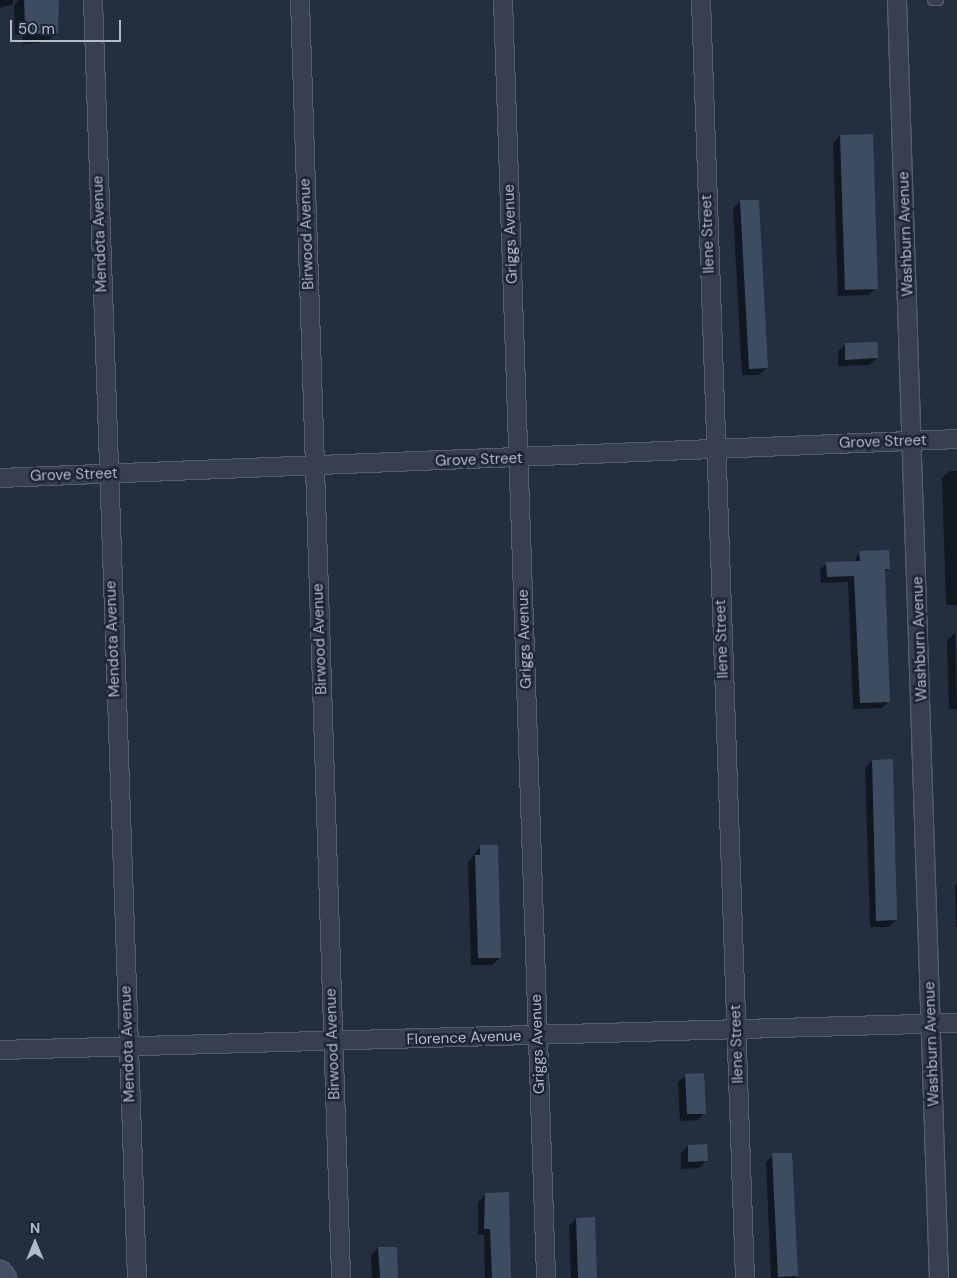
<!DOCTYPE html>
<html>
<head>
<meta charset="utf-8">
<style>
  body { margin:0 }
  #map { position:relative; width:957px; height:1278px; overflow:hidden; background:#232e40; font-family:"DM Sans",sans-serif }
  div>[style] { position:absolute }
  .shadow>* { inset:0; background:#0007 }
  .building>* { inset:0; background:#3e4c60 }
  .roads { filter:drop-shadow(1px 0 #555e6e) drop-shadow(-1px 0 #555e6e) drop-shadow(0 1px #555e6e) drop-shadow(0 -1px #555e6e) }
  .lane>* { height:9px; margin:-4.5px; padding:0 4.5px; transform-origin:4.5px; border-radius:4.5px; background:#374050 }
  .street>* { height:18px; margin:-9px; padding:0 9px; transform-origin:9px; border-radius:9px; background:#374050 }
  .secondary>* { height:24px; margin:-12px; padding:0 12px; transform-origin:12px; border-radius:12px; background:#454f63 }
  span { translate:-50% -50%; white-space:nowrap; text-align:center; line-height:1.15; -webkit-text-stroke:5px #1c2535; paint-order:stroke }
  .street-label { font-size:15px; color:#b3bbcb }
  .north { position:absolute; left:10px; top:1218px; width:50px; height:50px; -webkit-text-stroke:4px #1c2535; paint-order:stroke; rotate:0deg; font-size:14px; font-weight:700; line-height:20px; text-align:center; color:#b3bbcb }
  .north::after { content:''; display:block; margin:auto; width:18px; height:22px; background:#b3bbcb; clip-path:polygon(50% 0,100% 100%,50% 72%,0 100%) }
  .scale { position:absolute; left:10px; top:20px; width:111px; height:22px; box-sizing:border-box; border:2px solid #b3bbcb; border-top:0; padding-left:6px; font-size:15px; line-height:18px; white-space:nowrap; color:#b3bbcb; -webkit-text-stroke:4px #1c2535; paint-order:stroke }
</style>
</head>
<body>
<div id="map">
  <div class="shadow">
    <i style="clip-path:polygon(0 0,13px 0,13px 4px,0 8px)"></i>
    <i style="clip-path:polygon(19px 0,57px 0,57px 32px,47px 42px,23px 44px,22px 34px,15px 35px,14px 5px)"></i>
    <i style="clip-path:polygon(840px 136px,876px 288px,869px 295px,838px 296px,833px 143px)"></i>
    <i style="clip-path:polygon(740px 201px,766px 368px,759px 375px,742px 375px,733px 209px)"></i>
    <i style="clip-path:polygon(845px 345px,877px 358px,870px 365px,838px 366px,838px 352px)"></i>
    <i style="clip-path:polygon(950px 471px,957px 471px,957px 605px,946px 605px,942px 478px)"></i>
    <i style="clip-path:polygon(860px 552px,889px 568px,884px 573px,889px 701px,882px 708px,853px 709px,848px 582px,821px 583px,820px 570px,827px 563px,853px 563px)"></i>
    <i style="clip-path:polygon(955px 633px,957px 709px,949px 709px,947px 640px)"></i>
    <i style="clip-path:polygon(872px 761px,896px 920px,889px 927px,870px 927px,865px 768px)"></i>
    <i style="clip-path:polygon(480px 846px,500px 958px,492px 965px,471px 965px,468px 863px)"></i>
    <i style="clip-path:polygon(957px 884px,957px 927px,956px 927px,955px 886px)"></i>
    <i style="clip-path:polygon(686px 1075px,705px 1113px,698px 1120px,680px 1121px,678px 1082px)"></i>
    <i style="clip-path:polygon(688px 1146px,706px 1161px,699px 1168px,681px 1169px,681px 1153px)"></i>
    <i style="clip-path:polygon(791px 1154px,796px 1278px,771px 1278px,766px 1162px,773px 1155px)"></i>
    <i style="clip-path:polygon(486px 1194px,511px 1278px,485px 1278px,484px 1235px,478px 1235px,478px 1202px)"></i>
    <i style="clip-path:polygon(576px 1219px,597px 1278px,571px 1278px,569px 1226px)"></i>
    <i style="clip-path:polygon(378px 1248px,397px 1278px,372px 1278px,371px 1255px)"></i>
  </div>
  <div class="building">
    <i style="clip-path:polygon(24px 0,59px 0,58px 33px,32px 34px,32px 25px,25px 25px)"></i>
    <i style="clip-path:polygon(873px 134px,878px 289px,845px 290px,840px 135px)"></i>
    <i style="clip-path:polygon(740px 200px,759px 200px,768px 368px,749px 369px)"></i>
    <i style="clip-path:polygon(878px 342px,878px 358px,845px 360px,845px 343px)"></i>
    <i style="clip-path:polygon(889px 550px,890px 569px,885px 569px,890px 702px,860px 703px,854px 576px,827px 577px,826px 562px,860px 561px,859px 551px)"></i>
    <i style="clip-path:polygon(893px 759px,897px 920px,876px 921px,872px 760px)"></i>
    <i style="clip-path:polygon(480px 845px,498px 845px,501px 958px,478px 958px,475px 855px,480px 855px)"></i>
    <i style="clip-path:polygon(704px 1073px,706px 1114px,687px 1114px,685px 1074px)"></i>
    <i style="clip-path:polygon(707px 1144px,708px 1161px,688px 1162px,688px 1145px)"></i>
    <i style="clip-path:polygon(772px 1153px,792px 1153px,798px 1276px,778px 1277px)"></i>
    <i style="clip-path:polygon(509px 1192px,511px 1278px,492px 1278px,490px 1229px,484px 1229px,485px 1193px)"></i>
    <i style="clip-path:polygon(595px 1217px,597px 1278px,578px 1278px,576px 1218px)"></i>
    <i style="clip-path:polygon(378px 1247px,397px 1247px,398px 1278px,380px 1278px)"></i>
  </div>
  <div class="roads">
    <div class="lane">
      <i style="left:932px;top:0;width:6px"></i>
    </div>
    <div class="street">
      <i style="left:93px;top:0;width:1279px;rotate:88.03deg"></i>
      <i style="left:300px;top:0;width:1279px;rotate:88.16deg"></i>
      <i style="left:503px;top:0;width:1279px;rotate:88.07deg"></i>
      <i style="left:701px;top:0;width:1279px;rotate:88.03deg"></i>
      <i style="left:897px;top:0;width:1279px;rotate:88.12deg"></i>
      <i style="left:0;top:478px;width:958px;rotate:-2.33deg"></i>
      <i style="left:0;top:1050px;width:957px;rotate:-1.62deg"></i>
    </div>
    <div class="secondary">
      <i style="left:0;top:1273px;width:6px;rotate:51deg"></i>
    </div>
  </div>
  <div class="street-label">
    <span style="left:100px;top:234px;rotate:-92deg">Mendota Avenue</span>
    <span style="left:307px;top:234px;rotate:-92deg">Birwood Avenue</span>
    <span style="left:511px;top:234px;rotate:-92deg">Griggs Avenue</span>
    <span style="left:708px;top:234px;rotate:-92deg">Ilene Street</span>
    <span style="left:906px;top:234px;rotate:-92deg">Washburn Avenue</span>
    <span style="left:883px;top:442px;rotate:-2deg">Grove Street</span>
    <span style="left:479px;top:460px;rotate:-2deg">Grove Street</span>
    <span style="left:74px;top:475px;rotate:-2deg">Grove Street</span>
    <span style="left:113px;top:639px;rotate:-92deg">Mendota Avenue</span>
    <span style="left:320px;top:639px;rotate:-92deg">Birwood Avenue</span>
    <span style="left:525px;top:639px;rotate:-92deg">Griggs Avenue</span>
    <span style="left:722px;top:639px;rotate:-92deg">Ilene Street</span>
    <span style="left:920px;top:639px;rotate:-92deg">Washburn Avenue</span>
    <span style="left:464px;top:1038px;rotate:-2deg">Florence Avenue</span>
    <span style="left:128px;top:1044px;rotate:-92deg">Mendota Avenue</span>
    <span style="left:333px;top:1044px;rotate:-92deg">Birwood Avenue</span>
    <span style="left:538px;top:1044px;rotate:-92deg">Griggs Avenue</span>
    <span style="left:737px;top:1044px;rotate:-92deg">Ilene Street</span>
    <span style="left:932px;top:1044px;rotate:-92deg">Washburn Avenue</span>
  </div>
  <div class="north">N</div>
  <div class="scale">50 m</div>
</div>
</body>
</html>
